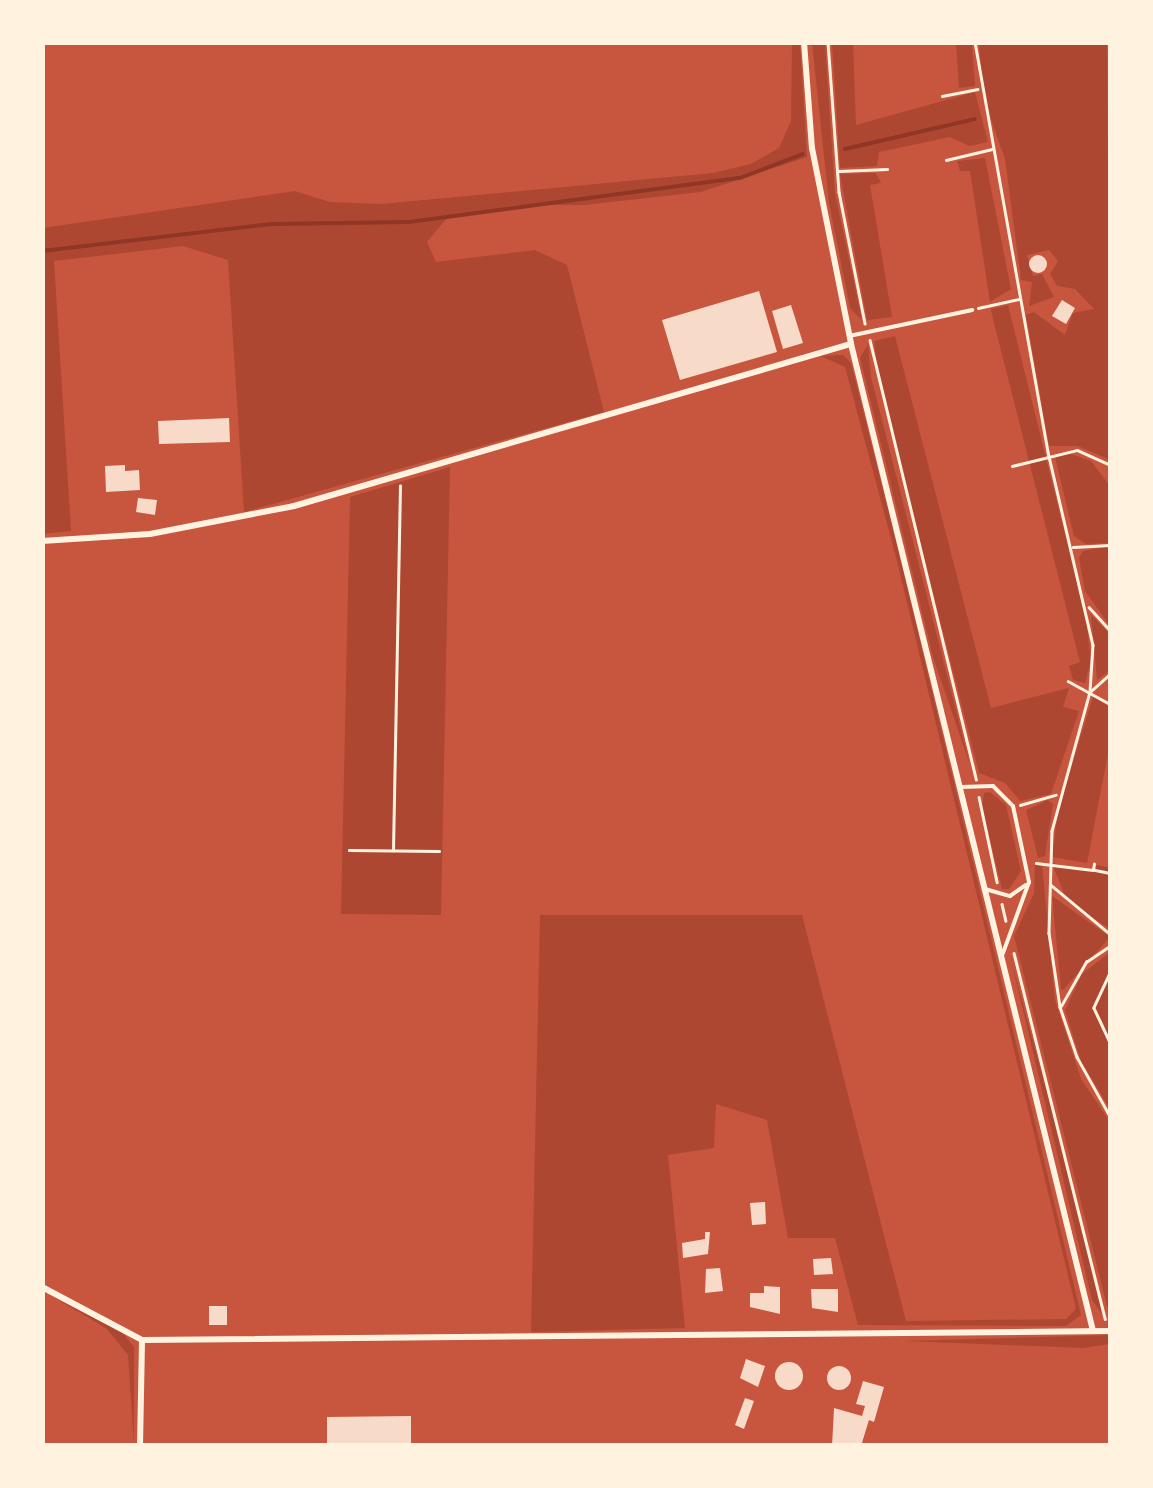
<!DOCTYPE html>
<html>
<head>
<meta charset="utf-8">
<style>
  body { margin:0 }
  #map { position:relative; width:1153px; height:1488px; overflow:hidden; background:#c8553d; font-family:Cabin,sans-serif }
  div>[style] { position:absolute }
  .green>* { inset:0; background:#ae4732 }
  .stream>* { height:4px; margin:-2px; padding:0 2px; transform-origin:2px; border-radius:2px; background:#8f3625 }
  .building>* { inset:0; background:#f7dbc8 }
  .round { border-radius:50% }
  .path>* { height:2.5px; margin:-1.25px; padding:0 1.25px; transform-origin:1.25px; border-radius:1.25px; background:#fff3e0 }
  .service>* { height:4px; margin:-2px; padding:0 2px; transform-origin:2px; border-radius:2px; background:#fff3e0 }
  .minor>* { height:6px; margin:-3px; padding:0 3px; transform-origin:3px; border-radius:3px; background:#fff3e0 }
  span { translate:-50% -50%; white-space:nowrap; text-align:center; line-height:1.15; -webkit-text-stroke:8px #fff3e0; paint-order:stroke }
  .frame { position:absolute; inset:0; border:45px solid #fff3e0; pointer-events:none }
</style>
</head>
<body>
<div id="map">
  <div class="green">
    <i style="clip-path:polygon(792px 43px,800px 43px,807px 157px,701px 192px,584px 205px,519px 205px,447px 218px,427px 242px,436px 262px,535px 250px,567px 265px,604px 412px,244px 512px,228px 260px,183px 246px,54px 261px,71px 531px,43px 534px,43px 228px,295px 191px,330px 202px,381px 204px,713px 173px,751px 164px,779px 148px,791px 121px)"></i>
    <i style="clip-path:polygon(812px 43px,825px 43px,835px 193px,862px 320px,850px 308px,829px 203px)"></i>
    <i style="clip-path:polygon(832px 43px,853px 43px,856px 125px,975px 92px,988px 142px,969px 146px,950px 137px,879px 152px,877px 166px,840px 168px)"></i>
    <i style="clip-path:polygon(956px 43px,972px 43px,975px 86px,959px 88px)"></i>
    <i style="clip-path:polygon(979px 43px,1107px 43px,1110px 460px,1078px 446px,1049px 446px,1026px 315px,1034px 312px,1065px 335px,1073px 313px,1094px 309px,1075px 289px,1057px 286px,1050px 274px,1058px 261px,1049px 250px,1027px 255px,1033px 276px,1042px 274px,1054px 297px,1029px 306px,1032px 282px,1021px 280px,1005px 159px,984px 100px)"></i>
    <i style="clip-path:polygon(985px 158px,1011px 289px,990px 302px,970px 171px,960px 171px,957px 161px)"></i>
    <i style="clip-path:polygon(876px 173px,881px 183px,870px 185px,892px 317px,867px 320px,840px 174px)"></i>
    <i style="clip-path:polygon(1008px 305px,1086px 619px,1091px 661px,1085px 683px,1073px 680px,1069px 666px,1080px 662px,992px 315px,991px 309px)"></i>
    <i style="clip-path:polygon(895px 336px,991px 708px,1069px 688px,1063px 707px,1079px 711px,1051px 794px,1020px 801px,1005px 783px,979px 773px,878px 377px,874px 341px)"></i>
    <i style="clip-path:polygon(868px 344px,871px 377px,970px 765px,933px 657px,860px 358px)"></i>
    <i style="clip-path:polygon(843px 355px,851px 363px,901px 561px,1081px 1315px,1066px 1326px,858px 1325px,835px 1238px,788px 1238px,767px 1120px,716px 1104px,714px 1148px,668px 1155px,685px 1328px,531px 1332px,540px 915px,802px 915px,906px 1321px,1066px 1319px,1076px 1309px,897px 561px,845px 367px,821px 356px)"></i>
    <i style="clip-path:polygon(1068px 453px,1091px 461px,1110px 486px,1110px 543px,1086px 544px,1074px 536px,1055px 457px)"></i>
    <i style="clip-path:polygon(450px 467px,441px 915px,341px 914px,350px 497px)"></i>
    <i style="clip-path:polygon(1110px 546px,1110px 626px,1085px 591px,1079px 558px,1083px 551px)"></i>
    <i style="clip-path:polygon(1091px 615px,1110px 634px,1110px 670px,1097px 680px)"></i>
    <i style="clip-path:polygon(1093px 697px,1110px 707px,1110px 743px,1087px 863px,1052px 857px,1059px 805px)"></i>
    <i style="clip-path:polygon(990px 792px,1006px 805px,1021px 871px,1009px 889px,1002px 889px,982px 807px,984px 793px)"></i>
    <i style="clip-path:polygon(1048px 800px,1053px 804px,1045px 856px,1038px 858px,1026px 810px)"></i>
    <i style="clip-path:polygon(1052px 863px,1094px 872px,1097px 865px,1110px 868px,1110px 929px,1067px 901px)"></i>
    <i style="clip-path:polygon(1042px 864px,1055px 1000px,1081px 1079px,1110px 1122px,1110px 1318px,1014px 936px,1034px 893px,1035px 865px)"></i>
    <i style="clip-path:polygon(1052px 896px,1110px 937px,1063px 990px,1061px 989px)"></i>
    <i style="clip-path:polygon(1110px 952px,1110px 1109px,1081px 1061px,1065px 1010px,1082px 974px)"></i>
    <i style="clip-path:polygon(1010px 956px,1063px 1152px,1102px 1314px,1092px 1300px)"></i>
    <i style="clip-path:polygon(42px 1290px,123px 1333px,134px 1347px,134px 1445px,128px 1355px,107px 1329px)"></i>
    <i style="clip-path:polygon(1110px 1335px,1110px 1344px,1083px 1348px,905px 1341px)"></i>
  </div>
  <div class="stream">
    <i style="left:845px;top:149px;width:133px;rotate:-13deg"></i>
    <i style="left:42px;top:251px;width:233px;rotate:-6.7deg"></i>
    <i style="left:273px;top:224px;width:136px;rotate:-0.8deg"></i>
    <i style="left:409px;top:222px;width:334px;rotate:-7.6deg"></i>
    <i style="left:740px;top:178px;width:67px;rotate:-20.9deg"></i>
  </div>
  <div class="building">
    <i class="round" style="left:1029px;top:255px;width:18px;height:18px"></i>
    <i style="clip-path:polygon(759px 291px,777px 352px,680px 380px,662px 320px)"></i>
    <i style="clip-path:polygon(1062px 300px,1075px 308px,1066px 324px,1052px 316px)"></i>
    <i style="clip-path:polygon(791px 305px,803px 343px,783px 349px,772px 311px)"></i>
    <i style="clip-path:polygon(229px 418px,230px 442px,159px 444px,158px 421px)"></i>
    <i style="clip-path:polygon(125px 465px,125px 471px,139px 470px,140px 490px,106px 492px,105px 466px)"></i>
    <i style="clip-path:polygon(138px 498px,157px 500px,155px 515px,136px 512px)"></i>
    <i style="clip-path:polygon(765px 1202px,766px 1224px,752px 1225px,750px 1203px)"></i>
    <i style="clip-path:polygon(705px 1232px,710px 1232px,708px 1254px,683px 1258px,682px 1243px,705px 1239px)"></i>
    <i style="clip-path:polygon(831px 1258px,833px 1274px,814px 1275px,813px 1259px)"></i>
    <i style="clip-path:polygon(720px 1268px,723px 1291px,705px 1293px,706px 1269px)"></i>
    <i style="clip-path:polygon(764px 1286px,780px 1287px,780px 1314px,750px 1307px,750px 1293px,764px 1293px)"></i>
    <i style="clip-path:polygon(811px 1289px,838px 1289px,838px 1312px,812px 1308px)"></i>
    <i style="clip-path:polygon(209px 1306px,227px 1306px,227px 1325px,209px 1325px)"></i>
    <i style="clip-path:polygon(746px 1359px,765px 1366px,758px 1387px,740px 1378px)"></i>
    <i class="round" style="left:775px;top:1362px;width:28px;height:28px"></i>
    <i class="round" style="left:827px;top:1366px;width:24px;height:24px"></i>
    <i style="clip-path:polygon(863px 1381px,884px 1387px,874px 1422px,869px 1420px,861px 1446px,832px 1446px,834px 1408px,862px 1416px,865px 1406px,856px 1404px)"></i>
    <i style="clip-path:polygon(745px 1398px,754px 1401px,744px 1429px,735px 1425px)"></i>
    <i style="clip-path:polygon(411px 1416px,411px 1446px,327px 1446px,327px 1417px)"></i>
  </div>
  <div class="path">
    <i style="left:828px;top:42px;width:150px;rotate:85.8deg"></i>
    <i style="left:839px;top:192px;width:134px;rotate:78.8deg"></i>
    <i style="left:975px;top:42px;width:416px;rotate:79.9deg"></i>
    <i style="left:1048px;top:452px;width:198px;rotate:76.9deg"></i>
    <i style="left:1093px;top:645px;width:47px;rotate:93.7deg"></i>
    <i style="left:1090px;top:692px;width:144px;rotate:105.3deg"></i>
    <i style="left:1052px;top:831px;width:102px;rotate:91.7deg"></i>
    <i style="left:1049px;top:933px;width:75px;rotate:81.5deg"></i>
    <i style="left:1060px;top:1007px;width:53px;rotate:71.2deg"></i>
    <i style="left:1077px;top:1057px;width:68px;rotate:60.8deg"></i>
    <i style="left:942px;top:96px;width:36px;rotate:-11deg"></i>
    <i style="left:946px;top:160px;width:47px;rotate:-13.4deg"></i>
    <i style="left:839px;top:171px;width:48px;rotate:-2.4deg"></i>
    <i style="left:978px;top:308px;width:42px;rotate:-12.4deg"></i>
    <i style="left:870px;top:340px;width:452px;rotate:76.4deg"></i>
    <i style="left:1012px;top:466px;width:67px;rotate:-13.8deg"></i>
    <i style="left:1077px;top:450px;width:36px;rotate:24deg"></i>
    <i style="left:1073px;top:547px;width:37px;rotate:-3deg"></i>
    <i style="left:1089px;top:607px;width:31px;rotate:48deg"></i>
    <i style="left:1068px;top:681px;width:48px;rotate:28.7deg"></i>
    <i style="left:1091px;top:691px;width:25px;rotate:-42deg"></i>
    <i style="left:979px;top:797px;width:87px;rotate:78deg"></i>
    <i style="left:1020px;top:805px;width:37px;rotate:-16deg"></i>
    <i style="left:349px;top:850px;width:90px;rotate:0.6deg"></i>
    <i style="left:393px;top:850px;width:364px;rotate:-88.9deg"></i>
    <i style="left:1036px;top:863px;width:57px;rotate:7deg"></i>
    <i style="left:1093px;top:870px;width:6px;rotate:-81deg"></i>
    <i style="left:1095px;top:870px;width:15px;rotate:11deg"></i>
    <i style="left:1051px;top:885px;width:77px;rotate:39.7deg"></i>
    <i style="left:1002px;top:904px;width:17px;rotate:77deg"></i>
    <i style="left:1014px;top:953px;width:377px;rotate:76deg"></i>
    <i style="left:1110px;top:973px;width:38px;rotate:115deg"></i>
    <i style="left:1094px;top:1008px;width:38px;rotate:65deg"></i>
    <i style="left:1061px;top:1006px;width:51px;rotate:-60.4deg"></i>
    <i style="left:1086px;top:962px;width:29px;rotate:-34deg"></i>
  </div>
  <div class="service">
    <i style="left:849px;top:336px;width:126px;rotate:-11.9deg"></i>
    <i style="left:961px;top:787px;width:32px;rotate:-2deg"></i>
    <i style="left:993px;top:786px;width:28px;rotate:45deg"></i>
    <i style="left:1013px;top:806px;width:78px;rotate:78.1deg"></i>
    <i style="left:1029px;top:882px;width:76px;rotate:110.1deg"></i>
    <i style="left:985px;top:889px;width:26px;rotate:16deg"></i>
    <i style="left:1010px;top:896px;width:19px;rotate:-35deg"></i>
  </div>
  <div class="minor">
    <i style="left:804px;top:42px;width:106px;rotate:85.7deg"></i>
    <i style="left:812px;top:148px;width:200px;rotate:78.7deg"></i>
    <i style="left:851px;top:344px;width:1016px;rotate:76.22deg"></i>
    <i style="left:42px;top:541px;width:108px;rotate:-3.7deg"></i>
    <i style="left:150px;top:534px;width:147px;rotate:-11deg"></i>
    <i style="left:294px;top:506px;width:580px;rotate:-16.22deg"></i>
    <i style="left:42px;top:1287px;width:113px;rotate:27.9deg"></i>
    <i style="left:142px;top:1340px;width:968px;rotate:-0.53deg"></i>
    <i style="left:140px;top:1446px;width:106px;rotate:-88.9deg"></i>
  </div>
  <div class="frame"></div>
</div>
</body>
</html>
